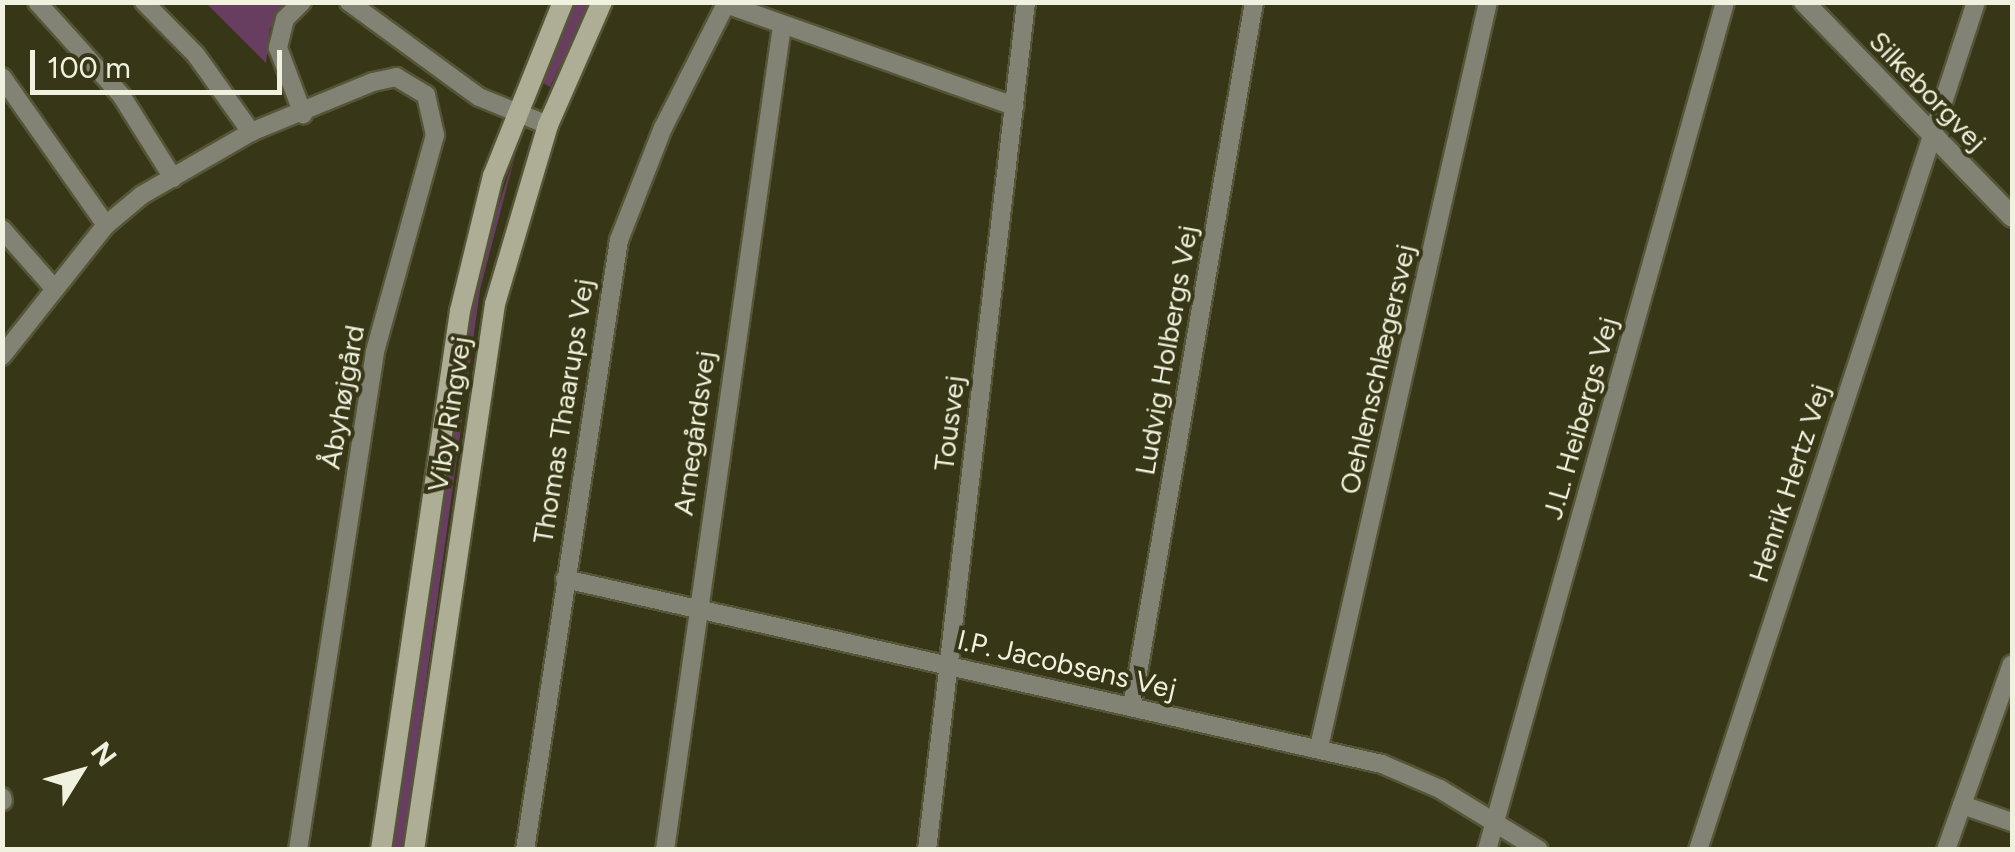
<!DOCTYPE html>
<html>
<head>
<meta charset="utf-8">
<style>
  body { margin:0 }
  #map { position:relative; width:2015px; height:852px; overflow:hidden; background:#373717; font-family:Figtree,sans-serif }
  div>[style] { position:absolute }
  .green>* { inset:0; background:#673e5f }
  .roads { filter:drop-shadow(2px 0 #555537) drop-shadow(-2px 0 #555537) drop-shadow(0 2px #555537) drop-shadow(0 -2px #555537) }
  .minor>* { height:18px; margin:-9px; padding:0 9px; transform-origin:9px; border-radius:9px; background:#828374 }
  .tertiary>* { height:20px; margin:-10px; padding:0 10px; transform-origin:10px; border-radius:10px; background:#828374 }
  .secondary>* { height:20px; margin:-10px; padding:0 10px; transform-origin:10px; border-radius:10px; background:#aeae96 }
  span { translate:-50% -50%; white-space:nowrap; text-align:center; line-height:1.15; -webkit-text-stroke:8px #373717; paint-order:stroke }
  .street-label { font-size:28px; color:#f0f1de }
  .frame { position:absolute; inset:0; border:5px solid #f0f1de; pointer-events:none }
  .north { position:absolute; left:30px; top:722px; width:100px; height:100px; -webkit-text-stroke:8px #373717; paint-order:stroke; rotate:53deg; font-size:28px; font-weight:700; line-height:40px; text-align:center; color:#f0f1de }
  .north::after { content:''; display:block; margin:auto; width:35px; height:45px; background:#f0f1de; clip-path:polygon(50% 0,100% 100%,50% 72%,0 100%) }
  .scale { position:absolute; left:30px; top:50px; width:252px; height:45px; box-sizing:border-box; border:5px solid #f0f1de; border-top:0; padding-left:12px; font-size:30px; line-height:35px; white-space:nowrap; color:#f0f1de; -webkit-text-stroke:8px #373717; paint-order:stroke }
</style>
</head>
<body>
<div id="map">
  <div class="green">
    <i style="clip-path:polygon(206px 3px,287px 3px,270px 29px,266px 63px)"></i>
    <i style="clip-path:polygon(576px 3px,591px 3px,550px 87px,540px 81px)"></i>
    <i style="clip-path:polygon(516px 152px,480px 290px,403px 849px,392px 850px,464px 347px,483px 253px)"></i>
  </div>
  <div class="roads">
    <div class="minor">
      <i style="left:37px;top:2px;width:125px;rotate:47.9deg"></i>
      <i style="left:121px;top:95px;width:98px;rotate:57.9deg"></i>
      <i style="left:144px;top:2px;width:74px;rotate:45.5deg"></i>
      <i style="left:196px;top:55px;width:95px;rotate:54.5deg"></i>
      <i style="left:302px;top:2px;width:24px;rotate:135deg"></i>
      <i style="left:285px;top:19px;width:30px;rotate:104deg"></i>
      <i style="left:278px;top:48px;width:71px;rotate:69.3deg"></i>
      <i style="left:349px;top:2px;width:161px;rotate:36.2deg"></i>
      <i style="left:479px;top:97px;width:74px;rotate:22.1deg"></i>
      <i style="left:726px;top:4px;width:306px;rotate:19.5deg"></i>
      <i style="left:2px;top:77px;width:181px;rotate:54.9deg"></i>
      <i style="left:2px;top:229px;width:77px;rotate:48.7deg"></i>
      <i style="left:2px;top:356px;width:167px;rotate:-51.6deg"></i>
      <i style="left:106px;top:225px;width:47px;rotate:-39.8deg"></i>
      <i style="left:142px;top:195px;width:126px;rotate:-30deg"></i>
      <i style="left:251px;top:132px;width:132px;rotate:-22.3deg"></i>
      <i style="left:373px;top:82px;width:24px;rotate:-12deg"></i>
      <i style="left:396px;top:77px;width:35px;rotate:31deg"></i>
      <i style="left:426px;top:95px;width:41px;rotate:77.3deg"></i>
      <i style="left:435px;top:135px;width:225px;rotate:105.5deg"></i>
      <i style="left:375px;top:352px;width:504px;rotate:98.79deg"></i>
      <i style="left:565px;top:579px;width:838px;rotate:12.76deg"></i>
      <i style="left:1382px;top:764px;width:63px;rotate:23.3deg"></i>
      <i style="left:1440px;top:789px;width:116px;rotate:31.6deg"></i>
      <i style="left:1132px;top:707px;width:715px;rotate:-80.18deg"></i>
      <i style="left:1319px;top:747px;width:764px;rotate:-77.22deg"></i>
      <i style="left:2px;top:797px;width:4px;rotate:76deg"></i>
      <i style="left:1962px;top:805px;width:53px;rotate:18.8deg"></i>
      <i style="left:525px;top:850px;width:617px;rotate:-81.24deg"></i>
      <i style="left:619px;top:240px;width:120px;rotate:-68.6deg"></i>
      <i style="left:663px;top:128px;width:141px;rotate:-63.1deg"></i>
      <i style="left:665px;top:850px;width:832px;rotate:-81.92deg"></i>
      <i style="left:927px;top:850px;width:854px;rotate:-83.34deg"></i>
      <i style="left:1487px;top:850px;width:881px;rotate:-74.32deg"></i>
      <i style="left:1698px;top:850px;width:892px;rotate:-71.85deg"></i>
      <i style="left:1946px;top:850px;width:197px;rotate:-70.5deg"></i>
    </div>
    <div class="tertiary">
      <i style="left:1804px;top:2px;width:299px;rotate:45.9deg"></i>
    </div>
    <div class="secondary">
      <i style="left:381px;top:850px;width:545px;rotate:-81.66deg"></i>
      <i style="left:460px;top:311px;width:139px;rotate:-76.3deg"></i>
      <i style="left:493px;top:176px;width:188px;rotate:-68.1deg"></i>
      <i style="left:414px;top:850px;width:552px;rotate:-81.56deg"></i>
      <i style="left:495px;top:304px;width:187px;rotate:-73.5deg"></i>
      <i style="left:548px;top:125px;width:134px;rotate:-66.3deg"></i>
    </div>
  </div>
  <div class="street-label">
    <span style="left:1928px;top:91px;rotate:46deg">Silkeborgvej</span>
    <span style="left:1166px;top:350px;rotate:-80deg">Ludvig Holbergs Vej</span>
    <span style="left:1377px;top:369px;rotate:-77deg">Oehlenschlægersvej</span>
    <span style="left:342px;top:397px;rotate:-80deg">Åbyhøjgård</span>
    <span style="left:563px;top:411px;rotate:-81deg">Thomas Thaarups Vej</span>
    <span style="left:449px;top:414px;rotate:-81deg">Viby Ringvej</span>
    <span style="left:1580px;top:418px;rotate:-74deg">J.L. Heibergs Vej</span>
    <span style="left:949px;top:423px;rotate:-83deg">Tousvej</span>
    <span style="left:694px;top:433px;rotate:-82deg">Arnegårdsvej</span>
    <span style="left:1789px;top:483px;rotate:-72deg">Henrik Hertz Vej</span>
    <span style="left:1067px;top:664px;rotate:13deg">I.P. Jacobsens Vej</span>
  </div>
  <div class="frame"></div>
  <div class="north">N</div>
  <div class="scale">100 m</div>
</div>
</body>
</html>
